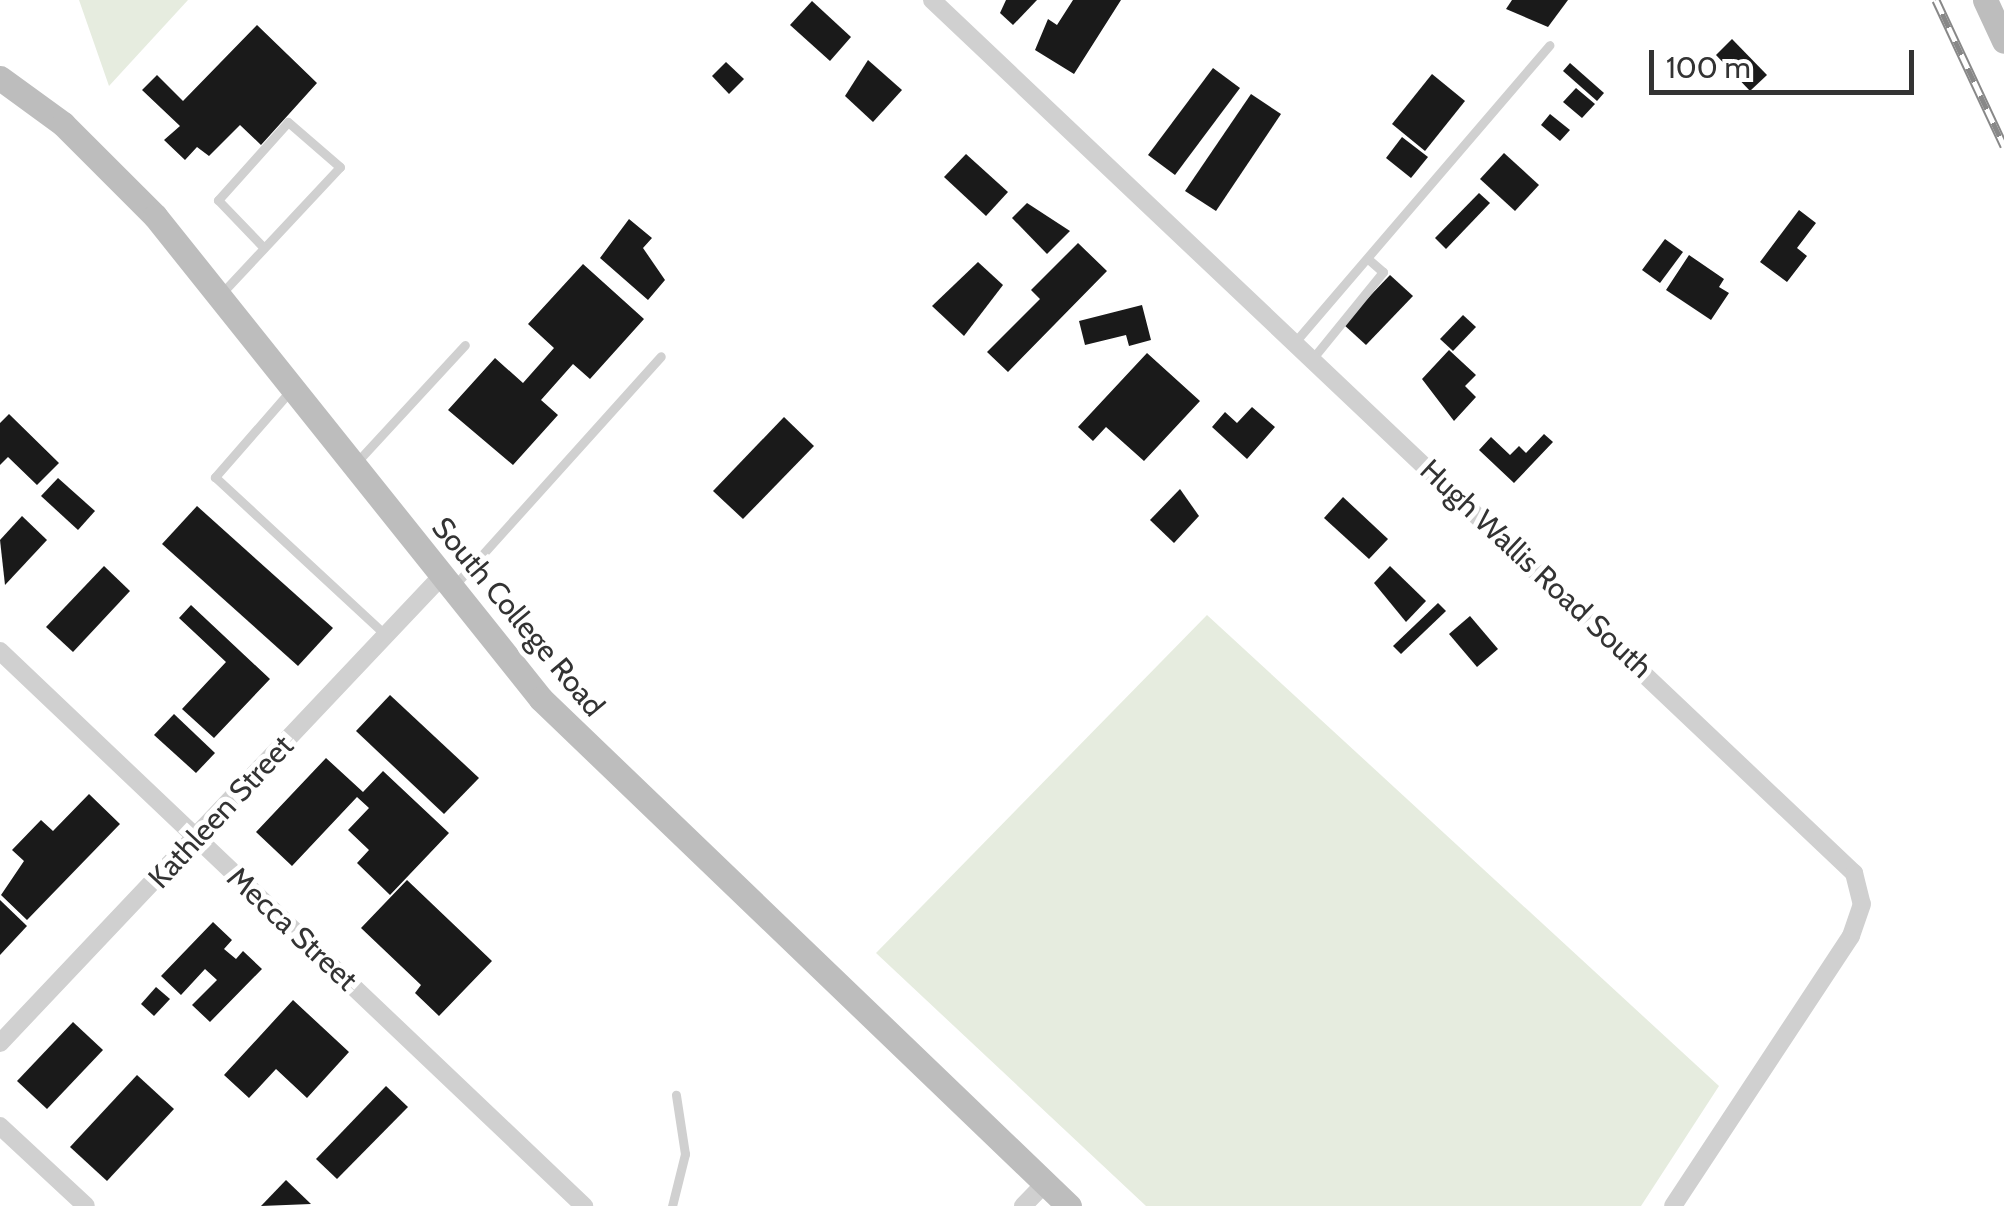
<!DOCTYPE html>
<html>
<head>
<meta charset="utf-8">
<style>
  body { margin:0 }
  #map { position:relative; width:2004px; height:1206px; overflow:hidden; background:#fff; font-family:Cabin,sans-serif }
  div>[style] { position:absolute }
  .green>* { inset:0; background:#e6ecdf }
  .building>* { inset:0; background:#1a1a1a }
  .lane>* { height:9px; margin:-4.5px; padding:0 4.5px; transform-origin:4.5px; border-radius:4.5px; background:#d0d0d0 }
  .street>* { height:18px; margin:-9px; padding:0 9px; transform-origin:9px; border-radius:9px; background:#d0d0d0 }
  .secondary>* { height:25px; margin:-12.5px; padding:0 12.5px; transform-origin:12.5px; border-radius:12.5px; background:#bdbdbd }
  .rail>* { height:9px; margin-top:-4.5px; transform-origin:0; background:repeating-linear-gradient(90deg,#fff 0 15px,#888 0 30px); box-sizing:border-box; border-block:2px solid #888 }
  span { translate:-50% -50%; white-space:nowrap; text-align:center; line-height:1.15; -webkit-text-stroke:10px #fff; paint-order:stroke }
  .street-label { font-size:30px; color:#333 }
  .scale { position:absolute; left:1649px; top:50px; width:265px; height:45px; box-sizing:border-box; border:5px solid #333; border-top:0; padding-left:12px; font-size:30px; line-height:35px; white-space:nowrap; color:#333; -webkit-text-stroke:8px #fff; paint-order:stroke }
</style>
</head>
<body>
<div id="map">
  <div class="green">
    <i style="clip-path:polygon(79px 0,188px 0,109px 86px)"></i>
    <i style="clip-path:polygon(1207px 615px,1719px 1086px,1641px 1206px,1146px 1206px,876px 953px)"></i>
  </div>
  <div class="building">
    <i style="clip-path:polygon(1006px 0,1037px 0,1013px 25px,1000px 13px)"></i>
    <i style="clip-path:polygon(1073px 0,1121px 0,1074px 74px,1035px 50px,1048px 19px,1057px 25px)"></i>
    <i style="clip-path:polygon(1512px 0,1568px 0,1548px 27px,1506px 9px)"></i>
    <i style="clip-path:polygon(812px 1px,851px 37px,830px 61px,790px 25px)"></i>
    <i style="clip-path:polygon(257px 25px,317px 83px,261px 145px,240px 125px,209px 156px,197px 147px,185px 160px,164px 140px,180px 126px,142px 90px,157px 75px,183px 101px)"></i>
    <i style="clip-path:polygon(1732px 39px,1767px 75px,1750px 91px,1716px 55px)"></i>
    <i style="clip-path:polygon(868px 60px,902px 90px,873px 122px,845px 96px)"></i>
    <i style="clip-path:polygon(726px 62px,744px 79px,729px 94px,712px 76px)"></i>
    <i style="clip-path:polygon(1570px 63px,1604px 93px,1597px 101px,1563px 71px)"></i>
    <i style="clip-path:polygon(1213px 68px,1240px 88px,1175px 175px,1148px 155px)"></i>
    <i style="clip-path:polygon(1432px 74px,1465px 101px,1425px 151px,1392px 124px)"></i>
    <i style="clip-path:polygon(1576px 88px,1595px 104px,1582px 118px,1563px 102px)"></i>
    <i style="clip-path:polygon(1251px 94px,1281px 114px,1216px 211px,1185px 191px)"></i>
    <i style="clip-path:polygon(1550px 114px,1570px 130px,1560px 141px,1541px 125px)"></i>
    <i style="clip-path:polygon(1402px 137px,1428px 157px,1411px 178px,1386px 158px)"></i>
    <i style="clip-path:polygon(1504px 153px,1539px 185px,1515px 211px,1480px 179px)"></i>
    <i style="clip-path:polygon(966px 154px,1008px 192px,986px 216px,944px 177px)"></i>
    <i style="clip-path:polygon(1479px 193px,1490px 203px,1446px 249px,1435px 238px)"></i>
    <i style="clip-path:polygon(1027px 203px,1070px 231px,1047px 254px,1012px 218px)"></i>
    <i style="clip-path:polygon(1799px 210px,1816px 223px,1797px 248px,1807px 256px,1787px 282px,1760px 262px)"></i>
    <i style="clip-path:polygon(629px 219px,652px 238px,643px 248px,665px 280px,648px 300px,600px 258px)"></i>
    <i style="clip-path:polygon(1665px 239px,1683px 252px,1660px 283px,1642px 270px)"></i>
    <i style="clip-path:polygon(1078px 243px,1107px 271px,1008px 372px,987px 352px,1040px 299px,1031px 290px)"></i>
    <i style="clip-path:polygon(1689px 255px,1724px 279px,1719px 287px,1729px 293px,1711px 320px,1666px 290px)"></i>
    <i style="clip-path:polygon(978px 262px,1003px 285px,964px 336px,932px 306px)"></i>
    <i style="clip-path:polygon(583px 264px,644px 319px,590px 379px,573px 364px,541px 400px,558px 415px,513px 465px,448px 410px,495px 358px,523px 383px,554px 348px,528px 324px)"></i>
    <i style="clip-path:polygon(1390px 275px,1413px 296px,1366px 345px,1343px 324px)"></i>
    <i style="clip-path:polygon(1142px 305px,1151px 340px,1129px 346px,1126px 335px,1085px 345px,1079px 321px)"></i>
    <i style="clip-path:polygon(1463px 315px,1476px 327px,1453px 351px,1440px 339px)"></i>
    <i style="clip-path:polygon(1449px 350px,1476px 375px,1465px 386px,1476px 397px,1454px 421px,1422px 379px)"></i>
    <i style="clip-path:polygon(1147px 353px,1200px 401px,1144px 461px,1106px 427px,1093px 441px,1078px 427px)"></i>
    <i style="clip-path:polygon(1252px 407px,1275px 427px,1247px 459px,1212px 427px,1225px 412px,1237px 423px)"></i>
    <i style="clip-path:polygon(9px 414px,59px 463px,37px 485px,8px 457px,0 465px,0 423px)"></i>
    <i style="clip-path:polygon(784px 417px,814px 446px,743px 519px,713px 491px)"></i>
    <i style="clip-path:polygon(1544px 434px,1553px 442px,1514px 483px,1479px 450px,1491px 437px,1510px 455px,1519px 446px,1526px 453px)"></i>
    <i style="clip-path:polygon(58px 478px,95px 511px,78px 530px,41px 496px)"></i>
    <i style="clip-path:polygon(1180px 489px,1199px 516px,1174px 543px,1150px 520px)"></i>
    <i style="clip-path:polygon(1343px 497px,1388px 539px,1369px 559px,1324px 518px)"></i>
    <i style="clip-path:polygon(197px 506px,333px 628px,298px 666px,162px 544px)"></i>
    <i style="clip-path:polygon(22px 516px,47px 540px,5px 585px,0 540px)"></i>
    <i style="clip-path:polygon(104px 566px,130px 591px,73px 652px,46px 627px)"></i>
    <i style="clip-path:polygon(1390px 566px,1426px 601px,1406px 622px,1374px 583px)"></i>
    <i style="clip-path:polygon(1438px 603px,1446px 611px,1401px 654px,1393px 646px)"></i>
    <i style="clip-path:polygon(191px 605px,270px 679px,214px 738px,182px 709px,226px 662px,179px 618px)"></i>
    <i style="clip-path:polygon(1470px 616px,1498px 649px,1477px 667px,1449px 634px)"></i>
    <i style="clip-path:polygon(390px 695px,479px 778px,444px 814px,356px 731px)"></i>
    <i style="clip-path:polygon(174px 714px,215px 753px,196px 773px,154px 735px)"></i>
    <i style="clip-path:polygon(326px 758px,363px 792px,383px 771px,449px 833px,390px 895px,357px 863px,369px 850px,348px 830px,369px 808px,357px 797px,292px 866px,256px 832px)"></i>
    <i style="clip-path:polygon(89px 794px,120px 824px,27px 920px,1px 895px,24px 861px,12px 850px,41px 820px,53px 831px)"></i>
    <i style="clip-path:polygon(407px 880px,492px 961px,439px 1016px,415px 993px,421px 985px,361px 928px)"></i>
    <i style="clip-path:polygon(0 900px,27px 926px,0 955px)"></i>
    <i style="clip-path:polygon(213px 922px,232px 940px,224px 949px,236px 959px,243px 951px,262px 969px,210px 1022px,192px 1005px,217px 980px,205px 969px,181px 995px,161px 976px)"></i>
    <i style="clip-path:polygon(156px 987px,170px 999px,154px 1016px,141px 1004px)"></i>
    <i style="clip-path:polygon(293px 1000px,349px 1052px,307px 1098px,276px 1069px,249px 1098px,224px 1075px)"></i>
    <i style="clip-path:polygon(73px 1022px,103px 1050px,47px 1109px,17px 1081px)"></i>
    <i style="clip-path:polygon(137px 1075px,174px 1109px,107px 1181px,70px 1147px)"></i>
    <i style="clip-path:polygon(386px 1086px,408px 1107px,337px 1179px,316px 1159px)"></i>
    <i style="clip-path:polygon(286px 1180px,311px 1204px,261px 1206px)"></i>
  </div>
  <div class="lane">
    <i style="left:221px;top:294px;width:174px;rotate:-46.9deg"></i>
    <i style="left:340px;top:167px;width:69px;rotate:-139.1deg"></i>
    <i style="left:288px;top:122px;width:105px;rotate:131.9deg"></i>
    <i style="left:218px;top:200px;width:66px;rotate:46.2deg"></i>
    <i style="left:1295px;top:342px;width:391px;rotate:-49.4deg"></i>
    <i style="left:1313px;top:358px;width:111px;rotate:-50.9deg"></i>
    <i style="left:1383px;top:272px;width:18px;rotate:-139deg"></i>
    <i style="left:291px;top:390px;width:116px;rotate:131.1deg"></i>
    <i style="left:215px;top:477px;width:234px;rotate:42.8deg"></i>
    <i style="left:355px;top:464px;width:162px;rotate:-47.3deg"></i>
    <i style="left:454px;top:586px;width:309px;rotate:-48deg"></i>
    <i style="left:672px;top:1206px;width:54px;rotate:-76deg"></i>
    <i style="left:685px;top:1154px;width:60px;rotate:-98.7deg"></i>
  </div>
  <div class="street">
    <i style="left:932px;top:0;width:1270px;rotate:43.44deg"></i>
    <i style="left:1854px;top:873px;width:32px;rotate:76deg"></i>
    <i style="left:1862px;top:904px;width:34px;rotate:109deg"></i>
    <i style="left:1851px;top:936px;width:323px;rotate:123.4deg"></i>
    <i style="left:0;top:651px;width:806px;rotate:43.54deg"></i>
    <i style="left:0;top:1043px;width:639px;rotate:-46.59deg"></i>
    <i style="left:0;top:1126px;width:117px;rotate:42.9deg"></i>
    <i style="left:1023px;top:1206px;width:32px;rotate:-46deg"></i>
  </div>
  <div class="secondary">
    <i style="left:1985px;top:0;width:45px;rotate:65.1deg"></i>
    <i style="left:0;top:78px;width:78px;rotate:36.1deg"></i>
    <i style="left:63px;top:124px;width:130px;rotate:45deg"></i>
    <i style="left:155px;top:216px;width:618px;rotate:51.37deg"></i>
    <i style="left:541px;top:699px;width:732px;rotate:43.84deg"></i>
  </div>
  <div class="rail">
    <i style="left:1936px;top:0;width:161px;rotate:65deg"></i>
  </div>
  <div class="street-label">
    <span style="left:1536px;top:569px;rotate:43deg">Hugh Wallis Road South</span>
    <span style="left:518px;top:617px;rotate:50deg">South College Road</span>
    <span style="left:221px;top:812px;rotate:-47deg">Kathleen Street</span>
    <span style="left:292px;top:929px;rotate:43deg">Mecca Street</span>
  </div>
  <div class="scale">100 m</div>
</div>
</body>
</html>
